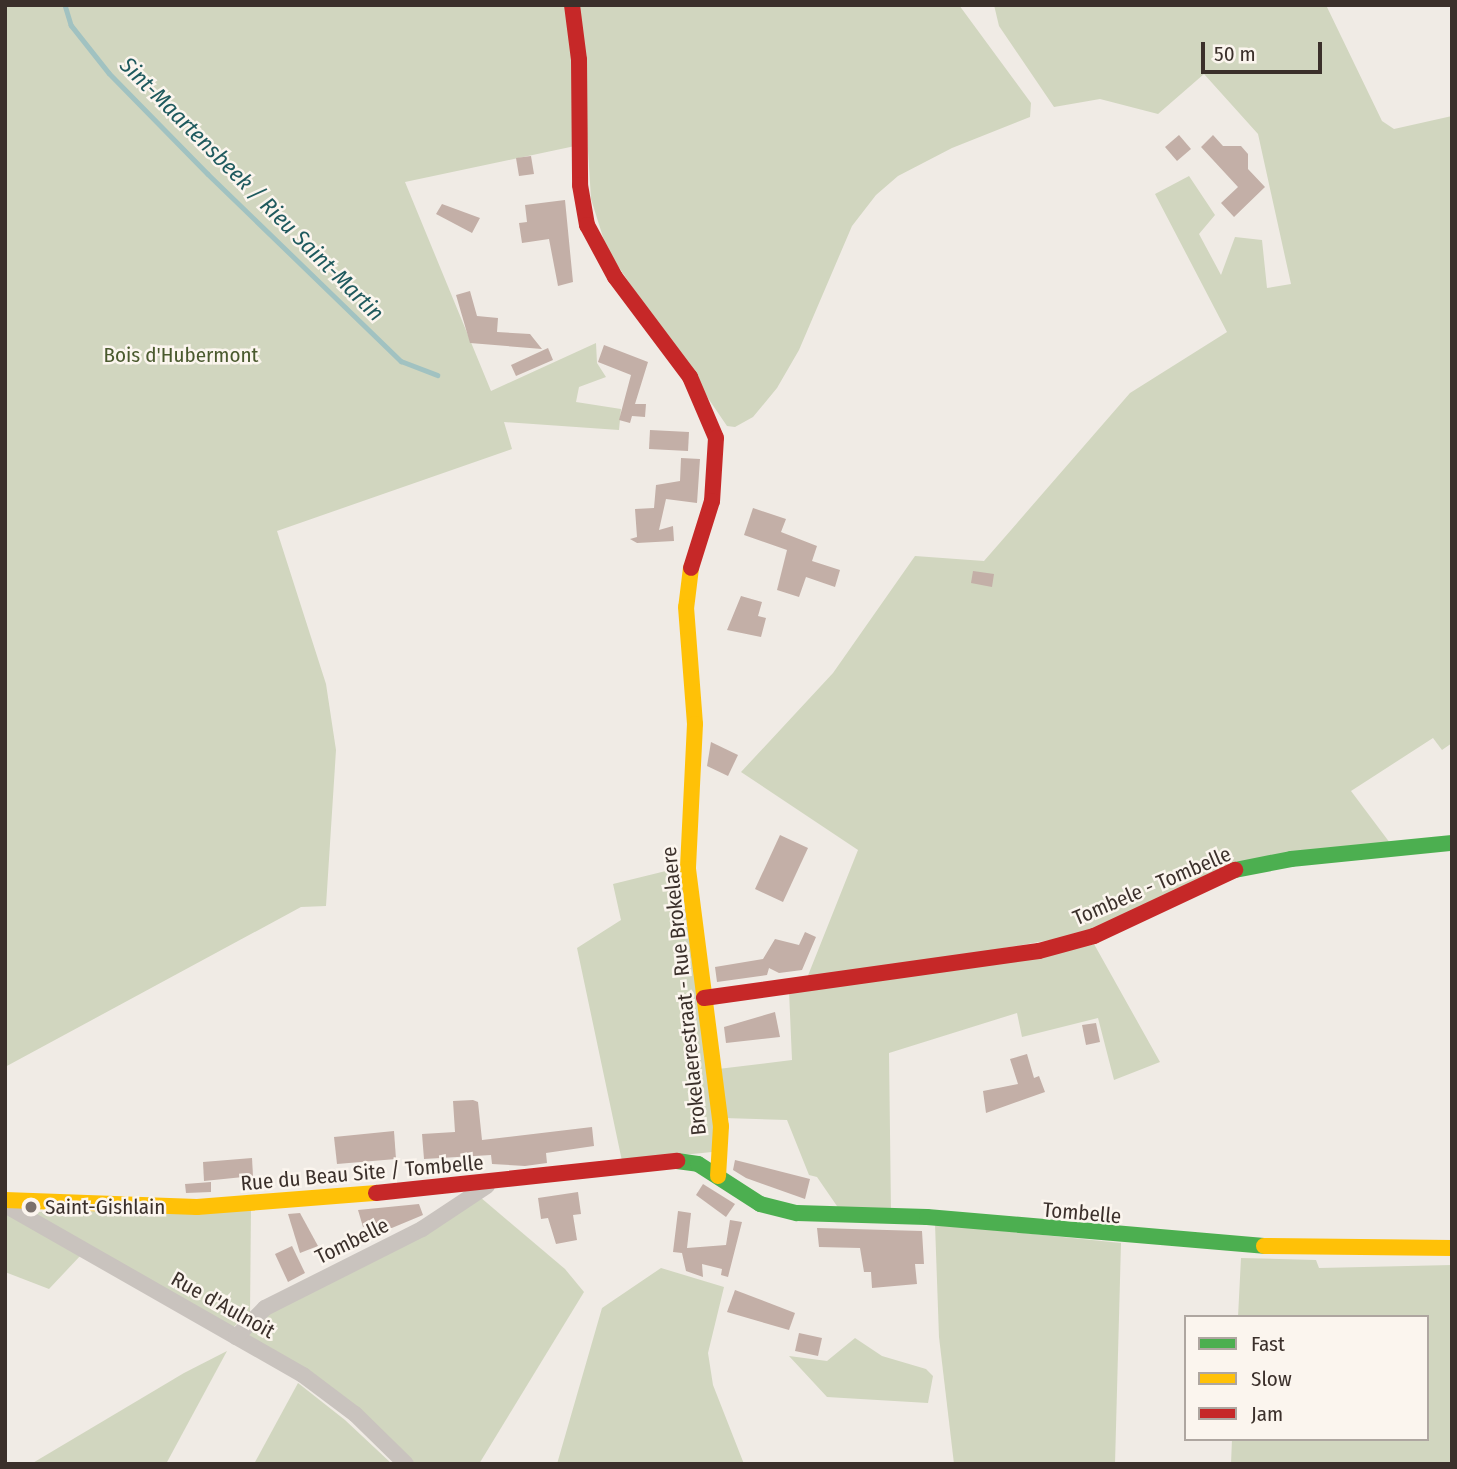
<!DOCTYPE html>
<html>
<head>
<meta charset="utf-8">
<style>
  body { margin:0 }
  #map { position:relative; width:1457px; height:1469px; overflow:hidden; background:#f0ebe5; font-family:"Fira Sans Condensed",sans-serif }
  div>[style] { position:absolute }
  .green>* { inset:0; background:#d1d6bf }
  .stream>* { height:4.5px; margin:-2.25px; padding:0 2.25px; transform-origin:2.25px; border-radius:2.25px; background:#a1c2c1 }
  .building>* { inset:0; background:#c3afa7 }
  .street>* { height:16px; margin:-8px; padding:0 8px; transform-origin:8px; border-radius:8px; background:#c9c3be }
  .fast>* { height:16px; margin:-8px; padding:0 8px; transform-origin:8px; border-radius:8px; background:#4caf50 }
  .slow>* { height:16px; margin:-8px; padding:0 8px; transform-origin:8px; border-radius:8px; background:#ffc107 }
  .jam>* { height:16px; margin:-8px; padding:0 8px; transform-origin:8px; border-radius:8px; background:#c62828 }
  .dots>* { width:19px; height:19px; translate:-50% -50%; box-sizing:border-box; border:4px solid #fbf5ee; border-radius:50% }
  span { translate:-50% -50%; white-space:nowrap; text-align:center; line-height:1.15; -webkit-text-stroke:5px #fbf5ee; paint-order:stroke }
  .park-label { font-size:21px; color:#4a5a2e }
  .street-label { font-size:21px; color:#3b302b }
  .poi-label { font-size:21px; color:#3b302b }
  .left { translate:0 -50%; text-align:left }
  .water-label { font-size:23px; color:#1f5a5e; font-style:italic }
  .frame { position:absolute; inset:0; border:7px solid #3b302b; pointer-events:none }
  .legend { position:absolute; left:1184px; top:1315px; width:245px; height:126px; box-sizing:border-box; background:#fbf5ee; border:2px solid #aea6a0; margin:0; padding:9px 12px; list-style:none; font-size:21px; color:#3b302b }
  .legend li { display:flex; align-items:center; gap:14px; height:35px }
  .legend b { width:35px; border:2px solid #aea6a0 }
  .scale { position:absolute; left:1201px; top:42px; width:121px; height:32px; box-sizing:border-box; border:4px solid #3b302b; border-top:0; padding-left:9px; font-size:21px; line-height:24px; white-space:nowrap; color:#3b302b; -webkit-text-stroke:5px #fbf5ee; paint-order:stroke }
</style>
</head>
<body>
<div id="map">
  <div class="green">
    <i style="clip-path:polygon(5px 5px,570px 5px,575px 146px,405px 182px,491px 391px,596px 343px,597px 363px,606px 377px,579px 387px,576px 402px,621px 409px,619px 430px,504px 422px,512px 449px,277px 531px,326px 684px,336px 750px,326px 906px,301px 907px,5px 1067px)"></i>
    <i style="clip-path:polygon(579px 5px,959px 5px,1031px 103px,1030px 117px,952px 148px,898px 176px,876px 195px,852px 226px,799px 350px,777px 388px,753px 417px,735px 427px,727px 426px,607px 250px,591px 199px)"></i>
    <i style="clip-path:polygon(994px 5px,1326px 5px,1382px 121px,1394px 129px,1452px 116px,1452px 743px,1442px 750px,1433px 738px,1351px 791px,1393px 847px,1310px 851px,1084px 934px,805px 983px,858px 850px,741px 772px,833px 673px,915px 556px,984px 561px,1130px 393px,1227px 332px,1155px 194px,1189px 176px,1215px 215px,1199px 234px,1221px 275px,1235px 237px,1262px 240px,1267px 288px,1291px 284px,1258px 134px,1204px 74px,1158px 114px,1100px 99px,1054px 107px,999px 26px)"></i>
    <i style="clip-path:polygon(682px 867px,717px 1114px,712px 1152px,622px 1161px,577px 948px,621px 920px,613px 884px)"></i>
    <i style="clip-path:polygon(1094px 944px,1160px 1062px,1114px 1080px,1098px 1018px,1022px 1037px,1017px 1013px,889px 1053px,891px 1212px,839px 1209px,817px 1177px,809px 1175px,787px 1120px,724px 1118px,718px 1069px,792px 1060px,789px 991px)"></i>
    <i style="clip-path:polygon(480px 1197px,565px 1269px,584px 1292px,479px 1464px,413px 1464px,249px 1339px,249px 1330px,256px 1321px)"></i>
    <i style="clip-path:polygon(251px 1209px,250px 1314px,232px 1328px,31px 1212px)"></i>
    <i style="clip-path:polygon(5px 1213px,81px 1255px,49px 1289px,5px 1272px)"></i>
    <i style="clip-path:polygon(935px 1224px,1121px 1243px,1115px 1464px,954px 1464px,939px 1337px)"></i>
    <i style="clip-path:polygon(1241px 1258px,1316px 1260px,1319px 1268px,1452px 1265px,1452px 1464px,1231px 1464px,1232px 1439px,1427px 1439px,1427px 1317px,1238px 1317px)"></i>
    <i style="clip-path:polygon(661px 1268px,724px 1287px,708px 1353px,713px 1385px,744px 1464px,557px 1464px,602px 1308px)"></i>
    <i style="clip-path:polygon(855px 1338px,882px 1356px,926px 1369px,933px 1376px,928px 1403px,827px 1397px,789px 1356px,827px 1361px)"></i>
    <i style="clip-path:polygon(227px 1351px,166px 1464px,31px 1464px,184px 1373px)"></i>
    <i style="clip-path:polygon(298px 1383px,345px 1420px,392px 1464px,254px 1464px)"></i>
  </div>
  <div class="stream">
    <i style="left:65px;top:5px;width:21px;rotate:73deg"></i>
    <i style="left:71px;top:25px;width:61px;rotate:51.6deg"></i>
    <i style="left:109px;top:73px;width:141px;rotate:45.6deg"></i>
    <i style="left:208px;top:174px;width:269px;rotate:44.1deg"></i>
    <i style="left:401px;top:361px;width:39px;rotate:21deg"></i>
  </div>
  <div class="building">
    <i style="clip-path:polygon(1179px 135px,1191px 149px,1177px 161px,1165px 147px)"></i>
    <i style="clip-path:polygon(1213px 135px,1223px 146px,1241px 146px,1248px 154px,1248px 169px,1265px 187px,1234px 217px,1221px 203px,1238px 187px,1201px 147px)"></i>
    <i style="clip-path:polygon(531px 156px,534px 174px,519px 176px,516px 158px)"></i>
    <i style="clip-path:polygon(565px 200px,573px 282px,558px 286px,549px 239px,522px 243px,519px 223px,527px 222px,525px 205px)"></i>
    <i style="clip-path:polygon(442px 204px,480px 218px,472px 233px,436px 214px)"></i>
    <i style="clip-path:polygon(470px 291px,477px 316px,498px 318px,497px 332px,530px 334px,542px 349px,470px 343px,456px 295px)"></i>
    <i style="clip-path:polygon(604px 345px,648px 362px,635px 404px,646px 404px,645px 417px,632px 416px,630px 423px,619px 420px,631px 375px,598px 362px)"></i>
    <i style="clip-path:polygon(548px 348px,553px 360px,516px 376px,511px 365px)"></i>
    <i style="clip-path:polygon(650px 430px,689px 432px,688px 451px,649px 449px)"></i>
    <i style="clip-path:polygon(681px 458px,700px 459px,697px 503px,666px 499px,659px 530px,673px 526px,674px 541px,637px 543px,630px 539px,637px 537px,635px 509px,654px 508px,656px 485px,680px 481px)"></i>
    <i style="clip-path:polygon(753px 508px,786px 519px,781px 532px,817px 546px,812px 561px,840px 570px,835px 587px,806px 577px,799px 597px,777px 590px,787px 550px,744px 535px)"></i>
    <i style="clip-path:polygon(973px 571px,994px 574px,992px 587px,971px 583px)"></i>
    <i style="clip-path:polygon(741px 596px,762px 602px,758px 616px,766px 618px,761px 637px,727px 630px)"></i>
    <i style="clip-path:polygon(711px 742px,738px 755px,728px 776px,707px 766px)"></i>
    <i style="clip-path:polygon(780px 835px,808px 848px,783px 902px,755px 889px)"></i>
    <i style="clip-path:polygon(805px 932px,816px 937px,802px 970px,779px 973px,769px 968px,767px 975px,717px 982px,715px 967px,763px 959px,775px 939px,799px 945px)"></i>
    <i style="clip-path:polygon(775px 1012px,780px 1037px,726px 1043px,724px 1027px)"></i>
    <i style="clip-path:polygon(1096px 1023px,1100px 1042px,1086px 1045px,1082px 1025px)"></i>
    <i style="clip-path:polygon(1027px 1054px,1034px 1078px,1039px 1076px,1045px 1092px,986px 1113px,983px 1091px,1018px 1084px,1010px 1059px)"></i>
    <i style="clip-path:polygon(473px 1100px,478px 1102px,482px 1140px,592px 1127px,594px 1146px,546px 1153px,547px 1163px,525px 1166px,492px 1164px,491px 1155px,424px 1159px,422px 1134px,455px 1132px,453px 1101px)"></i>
    <i style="clip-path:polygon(394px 1131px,396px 1159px,337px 1164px,334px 1137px)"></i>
    <i style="clip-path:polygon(252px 1158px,253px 1176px,204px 1181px,203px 1162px)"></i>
    <i style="clip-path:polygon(735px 1160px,810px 1179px,805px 1199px,746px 1178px,733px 1170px)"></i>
    <i style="clip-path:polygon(211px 1182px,211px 1192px,186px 1193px,185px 1184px)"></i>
    <i style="clip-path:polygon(703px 1184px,735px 1204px,726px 1217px,696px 1195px)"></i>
    <i style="clip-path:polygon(578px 1192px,581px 1214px,573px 1215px,577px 1240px,556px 1244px,548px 1218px,541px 1219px,538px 1198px)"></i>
    <i style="clip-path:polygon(419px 1204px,423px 1215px,387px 1230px,384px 1221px,363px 1227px,358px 1210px)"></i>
    <i style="clip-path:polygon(678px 1211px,691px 1213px,687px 1248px,726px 1245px,730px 1220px,742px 1222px,728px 1277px,721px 1275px,722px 1269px,702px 1264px,703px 1277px,686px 1271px,682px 1253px,673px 1252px)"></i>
    <i style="clip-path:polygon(300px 1213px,318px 1246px,300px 1253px,288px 1214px)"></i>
    <i style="clip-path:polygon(817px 1228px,922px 1231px,924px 1264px,915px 1264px,917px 1284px,872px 1288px,871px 1272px,864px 1272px,860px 1248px,819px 1247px)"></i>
    <i style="clip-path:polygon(292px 1246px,305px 1273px,288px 1282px,275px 1254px)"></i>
    <i style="clip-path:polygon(735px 1290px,795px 1313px,789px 1330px,727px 1312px)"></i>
    <i style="clip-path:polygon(799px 1333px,822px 1338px,818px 1356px,795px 1351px)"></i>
  </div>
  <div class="street">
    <i style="left:5px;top:1205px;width:343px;rotate:29.7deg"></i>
    <i style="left:303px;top:1375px;width:65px;rotate:36.9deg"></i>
    <i style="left:355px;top:1414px;width:71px;rotate:44.4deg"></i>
    <i style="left:236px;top:1337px;width:41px;rotate:-45deg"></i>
    <i style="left:265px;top:1308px;width:176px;rotate:-26.7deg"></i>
    <i style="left:422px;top:1229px;width:78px;rotate:-33.5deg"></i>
  </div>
  <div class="fast">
    <i style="left:1235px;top:870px;width:57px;rotate:-11.1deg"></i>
    <i style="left:1291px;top:859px;width:162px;rotate:-5.7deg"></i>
    <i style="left:677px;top:1161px;width:21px;rotate:8deg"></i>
    <i style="left:698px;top:1164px;width:74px;rotate:32.8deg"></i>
    <i style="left:760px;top:1204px;width:38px;rotate:14deg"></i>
    <i style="left:797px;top:1213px;width:130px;rotate:1.8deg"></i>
    <i style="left:927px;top:1217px;width:338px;rotate:4.9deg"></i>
  </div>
  <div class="slow">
    <i style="left:691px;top:568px;width:39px;rotate:97deg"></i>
    <i style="left:686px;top:607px;width:117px;rotate:85.6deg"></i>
    <i style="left:695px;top:724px;width:145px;rotate:92.8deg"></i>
    <i style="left:688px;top:869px;width:259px;rotate:82.7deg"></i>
    <i style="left:721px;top:1126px;width:50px;rotate:93.4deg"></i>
    <i style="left:5px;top:1200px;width:192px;rotate:2.1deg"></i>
    <i style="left:197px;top:1207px;width:180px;rotate:-4.5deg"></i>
    <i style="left:1264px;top:1246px;width:188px;rotate:0.6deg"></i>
  </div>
  <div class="jam">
    <i style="left:572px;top:5px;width:55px;rotate:82.7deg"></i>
    <i style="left:579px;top:60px;width:125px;rotate:89.5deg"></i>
    <i style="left:580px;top:185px;width:41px;rotate:80.1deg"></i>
    <i style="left:587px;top:225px;width:59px;rotate:61.7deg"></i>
    <i style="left:615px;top:277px;width:125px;rotate:53.1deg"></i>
    <i style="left:690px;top:377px;width:66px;rotate:66.9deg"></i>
    <i style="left:716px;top:438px;width:63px;rotate:93.6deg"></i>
    <i style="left:712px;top:501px;width:70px;rotate:107.4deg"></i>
    <i style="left:704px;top:998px;width:338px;rotate:-8deg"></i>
    <i style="left:1039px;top:951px;width:57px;rotate:-15.3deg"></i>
    <i style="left:1094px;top:936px;width:156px;rotate:-25.1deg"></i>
    <i style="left:376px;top:1193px;width:303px;rotate:-6.1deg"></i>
  </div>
  <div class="dots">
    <i style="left:31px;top:1207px;background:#7a716c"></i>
  </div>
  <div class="park-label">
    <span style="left:181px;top:355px">Bois d'Hubermont</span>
  </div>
  <div class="street-label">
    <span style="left:1152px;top:886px;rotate:-23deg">Tombele - Tombelle</span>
    <span style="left:684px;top:991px;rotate:-96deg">Brokelaerestraat - Rue Brokelaere</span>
    <span style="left:362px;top:1173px;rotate:-5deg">Rue du Beau Site / Tombelle</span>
    <span style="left:1082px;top:1213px;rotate:5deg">Tombelle</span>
    <span style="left:352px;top:1241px;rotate:-26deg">Tombelle</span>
    <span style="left:223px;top:1305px;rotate:29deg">Rue d'Aulnoit</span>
  </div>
  <div class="poi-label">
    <span class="left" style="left:45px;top:1207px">Saint-Gishlain</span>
  </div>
  <div class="water-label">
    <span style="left:252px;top:189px;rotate:45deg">Sint-Maartensbeek / Rieu Saint-Martin</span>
  </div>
  <div class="frame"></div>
  <ul class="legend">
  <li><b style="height:9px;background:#4caf50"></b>Fast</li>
  <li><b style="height:9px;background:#ffc107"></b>Slow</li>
  <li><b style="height:9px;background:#c62828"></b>Jam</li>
  </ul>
  <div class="scale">50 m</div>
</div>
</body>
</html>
